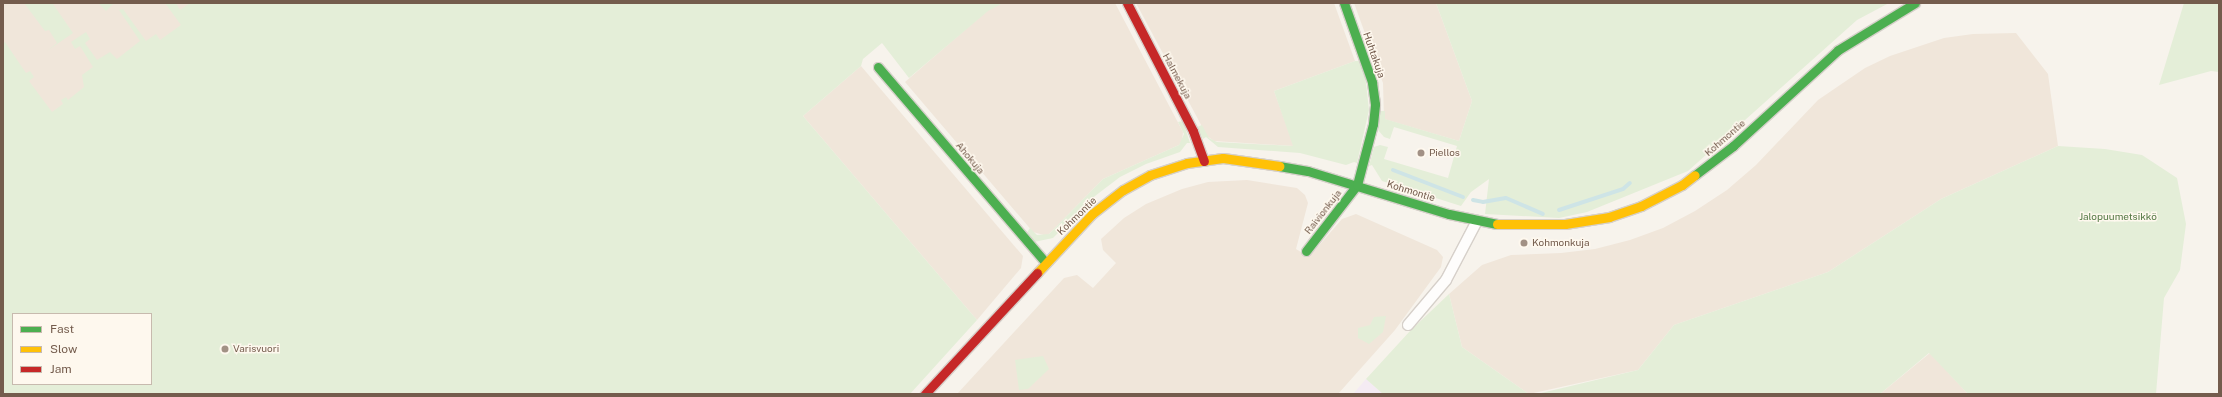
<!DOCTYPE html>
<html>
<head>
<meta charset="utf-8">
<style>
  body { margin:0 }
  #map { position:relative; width:2222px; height:397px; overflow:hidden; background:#f7f3ec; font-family:"Public Sans",sans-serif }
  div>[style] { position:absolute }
  .residential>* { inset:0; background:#f0e6da }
  .education>* { inset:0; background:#f4ebf3 }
  .green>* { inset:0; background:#e4eed8 }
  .stream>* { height:4px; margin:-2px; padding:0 2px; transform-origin:2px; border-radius:2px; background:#cee4e6 }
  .roads { filter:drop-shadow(1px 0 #d6d0ca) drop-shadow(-1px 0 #d6d0ca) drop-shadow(0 1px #d6d0ca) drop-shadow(0 -1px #d6d0ca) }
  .street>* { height:10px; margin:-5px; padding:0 5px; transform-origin:5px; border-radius:5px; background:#fefdfc }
  .fast>* { height:9px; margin:-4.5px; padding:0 4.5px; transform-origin:4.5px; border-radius:4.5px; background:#4caf50 }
  .slow>* { height:9px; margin:-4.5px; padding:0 4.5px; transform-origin:4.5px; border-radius:4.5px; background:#ffc107 }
  .jam>* { height:9px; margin:-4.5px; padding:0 4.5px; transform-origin:4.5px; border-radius:4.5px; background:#c62828 }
  .dots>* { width:11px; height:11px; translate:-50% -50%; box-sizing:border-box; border:2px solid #fef8ee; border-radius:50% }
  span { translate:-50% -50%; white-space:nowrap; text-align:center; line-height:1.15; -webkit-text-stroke:3px #fef8ee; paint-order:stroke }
  .street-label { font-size:10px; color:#745c4d }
  .poi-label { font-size:10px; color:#745c4d }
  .left { translate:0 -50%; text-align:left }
  .park-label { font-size:10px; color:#547945 }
  .frame { position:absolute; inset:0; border:4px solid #745c4d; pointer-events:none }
  .legend { position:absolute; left:12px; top:313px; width:140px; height:72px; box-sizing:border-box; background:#fef8ee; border:1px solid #c7baae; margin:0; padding:5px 7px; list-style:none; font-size:12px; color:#745c4d }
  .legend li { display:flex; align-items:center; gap:8px; height:20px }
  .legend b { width:20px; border:1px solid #c7baae }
</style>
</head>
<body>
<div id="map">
  <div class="residential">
    <i style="clip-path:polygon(3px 3px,209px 3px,173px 32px,57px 111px,49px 114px,3px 49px)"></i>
    <i style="clip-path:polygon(1003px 3px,1115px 3px,1183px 132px,1182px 141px,1179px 145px,1103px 179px,1047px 236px,1033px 232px,905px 82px,988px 10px)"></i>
    <i style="clip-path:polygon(1136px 3px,1334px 3px,1355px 61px,1274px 91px,1294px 146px,1214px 141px,1207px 136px)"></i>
    <i style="clip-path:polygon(1354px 3px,1436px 3px,1472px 101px,1459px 141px,1384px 119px,1383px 83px)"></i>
    <i style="clip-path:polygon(2016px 33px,2048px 74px,2058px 146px,1941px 199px,1828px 272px,1674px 325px,1638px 370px,1529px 394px,1462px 347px,1449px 294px,1482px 265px,1511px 255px,1561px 253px,1595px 249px,1630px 240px,1663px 228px,1695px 211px,1727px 190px,1756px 165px,1818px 100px,1865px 68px,1890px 56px,1944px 38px,1973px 34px)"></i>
    <i style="clip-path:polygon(861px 66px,1023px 256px,1021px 268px,977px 320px,803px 116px)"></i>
    <i style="clip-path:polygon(1247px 180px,1297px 188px,1305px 195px,1308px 203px,1296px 249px,1309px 257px,1342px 219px,1356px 214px,1437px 250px,1443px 257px,1441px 267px,1395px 330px,1338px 394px,957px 394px,1064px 278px,1077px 275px,1093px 288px,1116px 263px,1103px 250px,1101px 239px,1124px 218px,1146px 204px,1182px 189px,1208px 182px)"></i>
    <i style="clip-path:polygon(1930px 353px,1968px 394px,1880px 394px)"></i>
  </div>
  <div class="education">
    <i style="clip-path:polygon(1366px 379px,1383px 394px,1353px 394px)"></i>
  </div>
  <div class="green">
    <i style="clip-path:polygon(24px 3px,53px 4px,73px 33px,47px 51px,57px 43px,49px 30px,45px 31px)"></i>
    <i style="clip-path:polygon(98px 3px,114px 3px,106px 11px)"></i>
    <i style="clip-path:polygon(evenodd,165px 3px,176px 3px,180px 10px,190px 3px,1003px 3px,988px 11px,909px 78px,882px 43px,863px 59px,861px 66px,803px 116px,977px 320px,910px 394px,3px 394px,3px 43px,5px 42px,26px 73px,30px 71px,34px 77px,29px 81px,52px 112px,63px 104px,61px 100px,66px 97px,68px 100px,84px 87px,82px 75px,93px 67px,80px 46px,75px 49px,71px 42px,86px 32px,90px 39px,85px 43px,97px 60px,110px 52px,117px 59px,140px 41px,119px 10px,123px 9px,146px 41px,156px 34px,160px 40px,181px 25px,165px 3px,13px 314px,151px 314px,151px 384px,13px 384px,13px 314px)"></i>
    <i style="clip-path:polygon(1436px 3px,1889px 3px,1857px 20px,1688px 171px,1587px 212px,1559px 218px,1485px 214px,1489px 179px,1471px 192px,1461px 206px,1382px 181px,1372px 165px,1369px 166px,1374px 147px,1380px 145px,1388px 147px,1384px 159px,1448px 178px,1457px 146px,1394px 127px,1390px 139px,1384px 137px,1378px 130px,1380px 111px,1385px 111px,1385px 119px,1459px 141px,1472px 101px)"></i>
    <i style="clip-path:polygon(2184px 3px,2219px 3px,2219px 72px,2211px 71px,2159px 85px)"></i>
    <i style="clip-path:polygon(1355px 61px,1360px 61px,1365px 74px,1369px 110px,1357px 163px,1354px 162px,1346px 165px,1300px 153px,1218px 147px,1206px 137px,1203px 139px,1197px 127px,1202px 125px,1209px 138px,1217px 142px,1293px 146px,1274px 91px)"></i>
    <i style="clip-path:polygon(1183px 121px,1190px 143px,1187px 143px,1180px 152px,1146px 164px,1120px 177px,1095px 196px,1053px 238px,1034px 242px,1026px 234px,1030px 228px,1037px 235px,1049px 234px,1103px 179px,1179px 145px,1184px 134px,1178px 122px)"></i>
    <i style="clip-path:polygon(2058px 146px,2105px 149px,2142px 155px,2177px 178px,2186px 224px,2180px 270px,2164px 298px,2156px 394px,1968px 394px,1929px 353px,1880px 394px,1537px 394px,1638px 370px,1674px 325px,1828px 272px,1941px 199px)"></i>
    <i style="clip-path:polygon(1449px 294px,1462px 347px,1529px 394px,1383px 394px,1366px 379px,1410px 331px)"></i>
    <i style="clip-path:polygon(1386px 316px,1383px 332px,1369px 344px,1358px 338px,1358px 328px,1370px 325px,1374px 317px)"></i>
    <i style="clip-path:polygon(1043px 356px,1049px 369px,1028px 389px,1019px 390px,1015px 360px)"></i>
  </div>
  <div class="stream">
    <i style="left:1393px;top:170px;width:75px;rotate:21.1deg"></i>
    <i style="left:1473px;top:200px;width:10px;rotate:11deg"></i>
    <i style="left:1483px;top:202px;width:23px;rotate:-10deg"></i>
    <i style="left:1506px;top:198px;width:40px;rotate:23.4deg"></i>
    <i style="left:1559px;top:210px;width:67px;rotate:-18.2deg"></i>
    <i style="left:1623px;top:189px;width:9px;rotate:-41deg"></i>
  </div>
  <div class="roads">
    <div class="street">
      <i style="left:1408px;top:325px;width:59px;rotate:-49.8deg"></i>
      <i style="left:1446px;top:280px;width:67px;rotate:-62.3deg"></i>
    </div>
    <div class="fast">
      <i style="left:878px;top:67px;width:258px;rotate:49.4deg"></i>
      <i style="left:1279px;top:166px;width:29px;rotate:10deg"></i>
      <i style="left:1308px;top:171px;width:147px;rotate:17deg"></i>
      <i style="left:1449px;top:214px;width:49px;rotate:11.8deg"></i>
      <i style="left:1695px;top:175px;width:48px;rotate:-37.3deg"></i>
      <i style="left:1733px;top:146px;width:142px;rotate:-42.4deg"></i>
      <i style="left:1838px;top:50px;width:90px;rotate:-31.4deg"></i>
      <i style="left:1306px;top:251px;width:83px;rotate:-52.3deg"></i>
      <i style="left:1357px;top:185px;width:63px;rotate:-75.3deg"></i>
      <i style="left:1373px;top:124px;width:20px;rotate:-84deg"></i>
      <i style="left:1375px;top:104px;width:22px;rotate:-98deg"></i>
      <i style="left:1372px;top:82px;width:84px;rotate:-109.5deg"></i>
    </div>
    <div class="slow">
      <i style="left:1497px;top:224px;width:68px"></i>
      <i style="left:1565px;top:224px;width:45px;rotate:-9deg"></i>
      <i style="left:1609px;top:217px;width:34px;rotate:-19deg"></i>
      <i style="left:1641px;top:206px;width:46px;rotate:-27.1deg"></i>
      <i style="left:1682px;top:185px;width:16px;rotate:-38deg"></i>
      <i style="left:1037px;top:273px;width:81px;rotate:-47deg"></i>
      <i style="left:1092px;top:214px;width:39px;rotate:-38deg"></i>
      <i style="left:1123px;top:190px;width:31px;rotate:-29deg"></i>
      <i style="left:1150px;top:175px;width:39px;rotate:-18deg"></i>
      <i style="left:1187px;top:163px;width:36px;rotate:-8deg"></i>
      <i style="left:1223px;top:158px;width:57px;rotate:8.1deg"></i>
    </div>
    <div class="jam">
      <i style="left:1127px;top:3px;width:144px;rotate:62.7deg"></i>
      <i style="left:1193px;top:131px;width:32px;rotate:70deg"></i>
      <i style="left:925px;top:394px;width:165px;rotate:-47.2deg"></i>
    </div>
  </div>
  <div class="dots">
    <i style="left:1421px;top:153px;background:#a29185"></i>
    <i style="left:1524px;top:243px;background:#a29185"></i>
    <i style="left:225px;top:349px;background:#a29185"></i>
  </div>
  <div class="street-label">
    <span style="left:1374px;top:55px;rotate:71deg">Huhtakuja</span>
    <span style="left:1177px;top:76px;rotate:62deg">Halmekuja</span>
    <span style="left:1725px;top:138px;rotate:-41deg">Kohmontie</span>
    <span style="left:970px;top:158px;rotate:50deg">Ahokuja</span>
    <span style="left:1411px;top:191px;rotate:17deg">Kohmontie</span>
    <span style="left:1323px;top:212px;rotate:-52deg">Raivionkuja</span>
    <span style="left:1077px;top:216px;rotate:-44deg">Kohmontie</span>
  </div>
  <div class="poi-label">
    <span class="left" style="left:1429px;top:153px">Piellos</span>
    <span class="left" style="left:1532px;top:243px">Kohmonkuja</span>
    <span class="left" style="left:233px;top:349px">Varisvuori</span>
  </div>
  <div class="park-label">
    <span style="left:2118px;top:217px">Jalopuumetsikkö</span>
  </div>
  <div class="frame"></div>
  <ul class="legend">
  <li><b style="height:5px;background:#4caf50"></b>Fast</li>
  <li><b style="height:5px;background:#ffc107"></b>Slow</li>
  <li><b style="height:5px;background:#c62828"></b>Jam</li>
  </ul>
</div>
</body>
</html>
